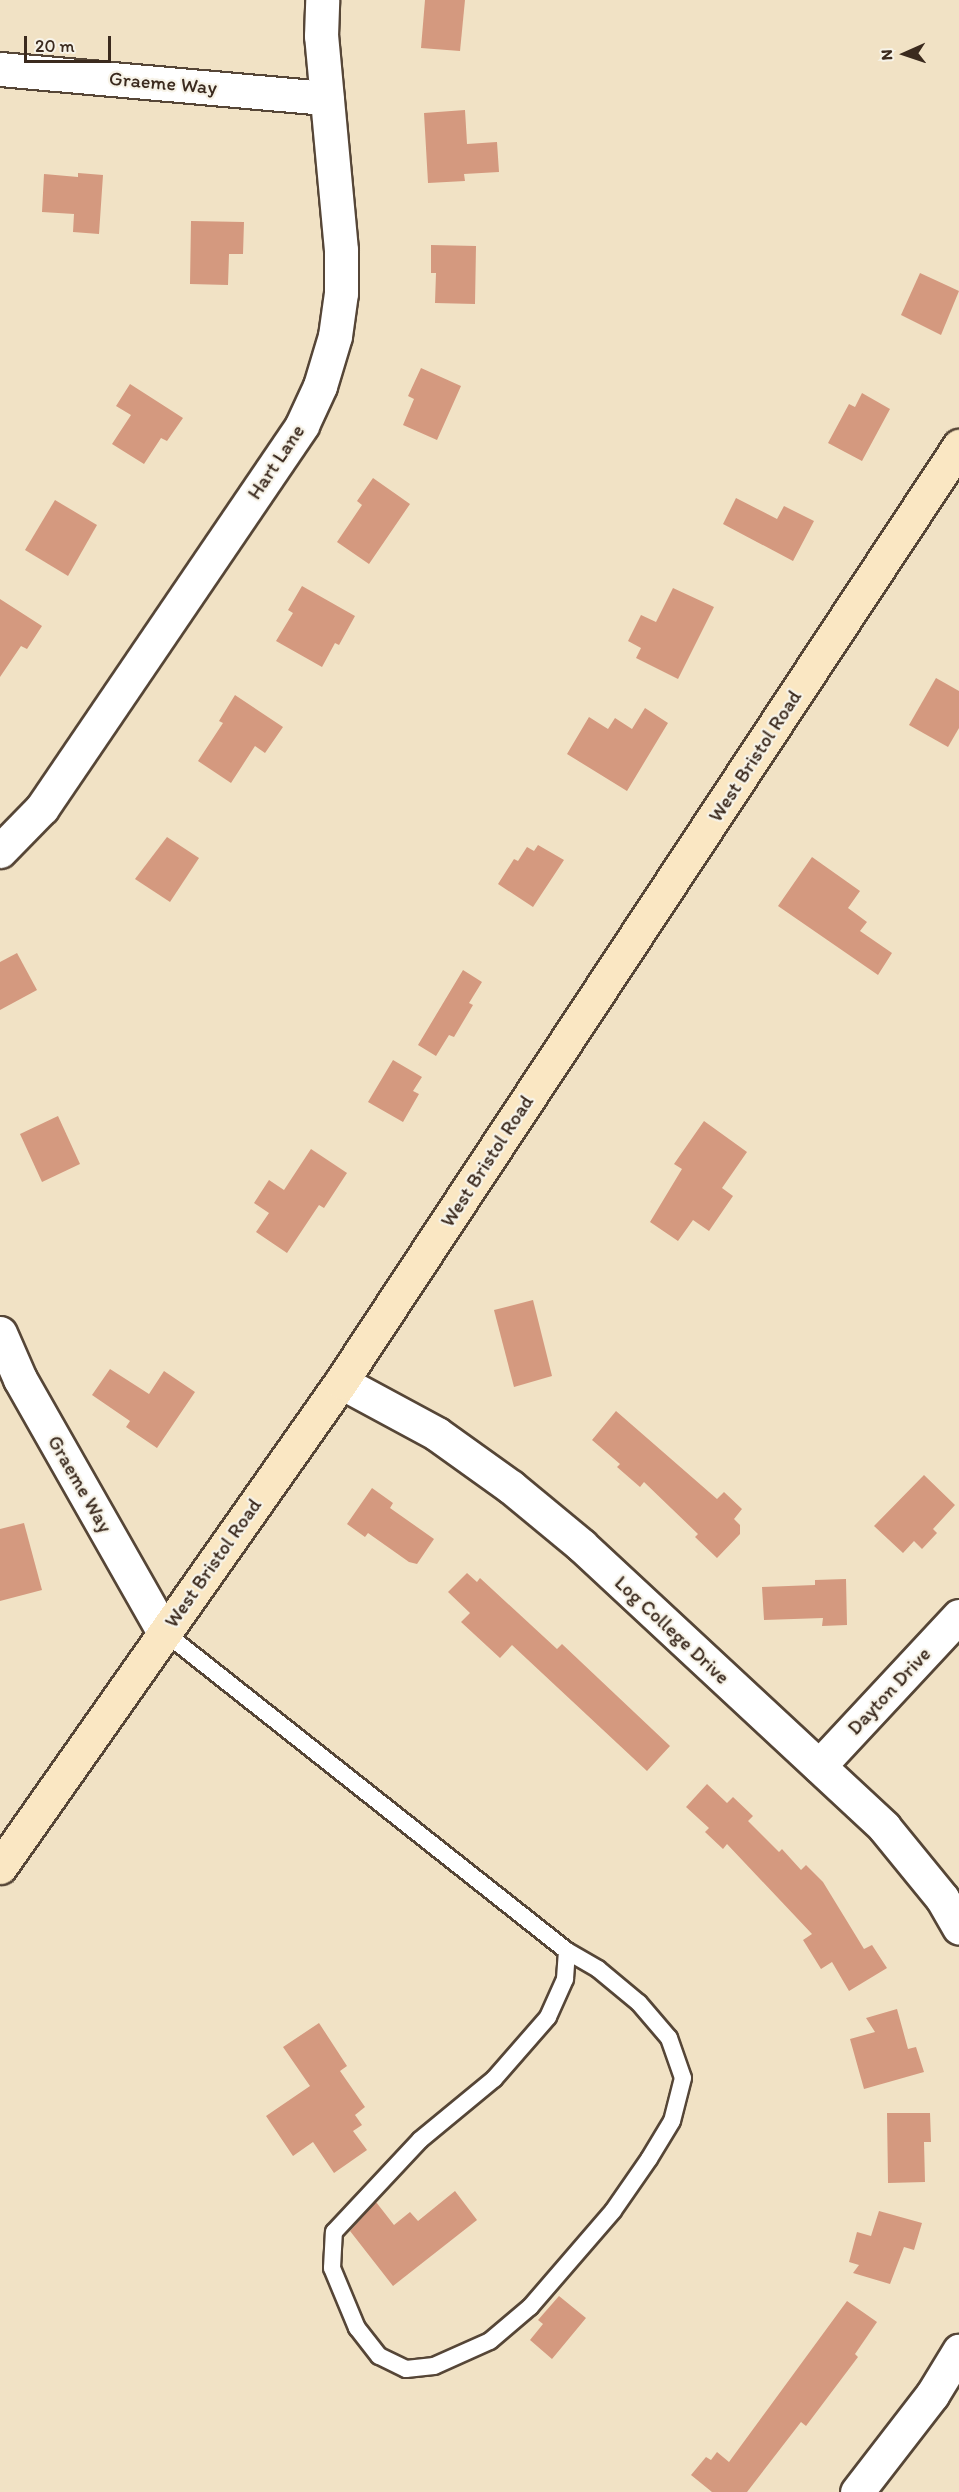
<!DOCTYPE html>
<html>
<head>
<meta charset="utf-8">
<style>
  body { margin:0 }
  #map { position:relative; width:959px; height:2492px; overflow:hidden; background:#f1e2c5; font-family:Itim,sans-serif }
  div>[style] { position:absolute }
  .building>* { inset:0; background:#d4997f }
  .roads { filter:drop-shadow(2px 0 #564637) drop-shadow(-2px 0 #564637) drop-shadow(0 2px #564637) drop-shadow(0 -2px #564637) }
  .lane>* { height:16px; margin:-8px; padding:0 8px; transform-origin:8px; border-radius:8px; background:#fff }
  .street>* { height:33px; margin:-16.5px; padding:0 16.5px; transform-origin:16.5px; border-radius:16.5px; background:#fff }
  .secondary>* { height:33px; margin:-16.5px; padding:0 16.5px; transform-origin:16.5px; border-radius:16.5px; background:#fae7c3 }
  span { translate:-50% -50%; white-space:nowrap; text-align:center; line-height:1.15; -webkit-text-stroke:4.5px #f7f3e8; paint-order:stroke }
  .street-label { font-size:20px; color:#3b2a1e }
  .north { position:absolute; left:875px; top:24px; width:60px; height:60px; -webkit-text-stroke:4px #f7f3e8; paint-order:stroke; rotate:267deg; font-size:16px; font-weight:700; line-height:24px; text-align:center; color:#3b2a1e }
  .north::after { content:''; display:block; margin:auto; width:21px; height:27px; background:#3b2a1e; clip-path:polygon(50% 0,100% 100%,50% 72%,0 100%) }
  .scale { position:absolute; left:24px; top:36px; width:87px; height:27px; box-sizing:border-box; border:3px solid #3b2a1e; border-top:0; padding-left:8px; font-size:18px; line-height:21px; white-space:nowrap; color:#3b2a1e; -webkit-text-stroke:4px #f7f3e8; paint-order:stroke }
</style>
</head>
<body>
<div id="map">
  <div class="building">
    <i style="clip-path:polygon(425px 0,465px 0,460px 51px,421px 48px)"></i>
    <i style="clip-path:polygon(465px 110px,467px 144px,497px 142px,499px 172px,464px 174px,465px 181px,428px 183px,424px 113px)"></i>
    <i style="clip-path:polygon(78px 173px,103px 175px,99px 234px,73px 232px,74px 214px,42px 212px,44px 174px,78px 177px)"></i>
    <i style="clip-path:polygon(191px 221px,244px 222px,243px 254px,229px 254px,228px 285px,190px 284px)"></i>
    <i style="clip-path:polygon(431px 245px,476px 246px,475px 304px,435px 303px,436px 273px,431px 273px)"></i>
    <i style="clip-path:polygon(920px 273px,959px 291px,941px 335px,901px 315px)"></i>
    <i style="clip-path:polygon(421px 368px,461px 386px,437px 440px,403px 425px,414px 399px,408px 396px)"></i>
    <i style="clip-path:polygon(130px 384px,183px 418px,167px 441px,161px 438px,144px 464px,112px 444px,131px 415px,116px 406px)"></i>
    <i style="clip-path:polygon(862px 393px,890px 409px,862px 461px,828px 443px,849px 404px,855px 407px)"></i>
    <i style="clip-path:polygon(373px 478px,410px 504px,369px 564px,337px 542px,362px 505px,357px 501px)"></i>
    <i style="clip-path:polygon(736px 498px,777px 519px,784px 506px,814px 521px,793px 561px,723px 524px)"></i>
    <i style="clip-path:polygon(55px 500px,97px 525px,68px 576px,25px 550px)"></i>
    <i style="clip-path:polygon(302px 586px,355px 616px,339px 645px,335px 643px,322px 667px,276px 641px,293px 613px,288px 610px)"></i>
    <i style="clip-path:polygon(673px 588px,714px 607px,678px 679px,636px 658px,641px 648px,628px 641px,641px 615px,656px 622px)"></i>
    <i style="clip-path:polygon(0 599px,42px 626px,27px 649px,21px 646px,0 677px)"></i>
    <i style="clip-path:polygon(936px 678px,959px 691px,959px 728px,948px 747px,909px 725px)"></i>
    <i style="clip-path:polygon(235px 695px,283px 727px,265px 753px,255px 746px,231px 783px,198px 761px,223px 723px,219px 721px)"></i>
    <i style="clip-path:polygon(645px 708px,668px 723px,627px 791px,567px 754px,589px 717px,608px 729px,615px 718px,632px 729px)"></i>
    <i style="clip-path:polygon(167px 837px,199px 858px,170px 902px,135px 879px)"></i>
    <i style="clip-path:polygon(538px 845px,564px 860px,533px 907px,498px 884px,514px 859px,518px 861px,527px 847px,534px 851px)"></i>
    <i style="clip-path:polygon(812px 857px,860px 891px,848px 908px,867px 922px,860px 931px,892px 953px,878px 975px,778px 906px)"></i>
    <i style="clip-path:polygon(17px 953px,37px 990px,0 1010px,0 962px)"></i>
    <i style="clip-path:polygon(463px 970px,482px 982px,469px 1003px,473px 1005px,454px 1037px,449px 1035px,436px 1056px,418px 1045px)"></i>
    <i style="clip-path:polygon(393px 1060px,422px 1077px,413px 1091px,419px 1094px,403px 1122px,368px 1102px)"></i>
    <i style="clip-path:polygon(58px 1116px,80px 1164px,42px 1182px,20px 1134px)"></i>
    <i style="clip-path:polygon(704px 1121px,747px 1152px,722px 1188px,733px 1196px,709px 1231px,693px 1220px,678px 1241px,650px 1222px,682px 1169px,674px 1164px)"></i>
    <i style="clip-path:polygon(311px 1149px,347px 1173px,324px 1208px,319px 1205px,287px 1253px,256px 1232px,269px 1213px,254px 1203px,269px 1180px,284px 1190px)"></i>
    <i style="clip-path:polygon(533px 1300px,552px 1376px,514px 1387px,494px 1310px)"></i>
    <i style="clip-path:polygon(110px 1369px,149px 1394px,164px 1371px,195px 1392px,157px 1448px,126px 1427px,130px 1421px,92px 1395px)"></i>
    <i style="clip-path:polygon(616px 1411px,717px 1499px,724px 1492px,742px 1509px,734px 1519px,740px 1525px,740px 1534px,717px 1558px,695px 1537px,698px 1534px,644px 1482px,640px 1487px,617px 1467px,620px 1464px,592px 1440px)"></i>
    <i style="clip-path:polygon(924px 1475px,955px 1505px,933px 1529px,937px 1533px,922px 1549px,914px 1541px,903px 1553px,874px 1526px)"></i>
    <i style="clip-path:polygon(372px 1488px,393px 1503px,390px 1508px,434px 1539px,417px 1564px,409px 1562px,368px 1533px,365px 1537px,347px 1524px)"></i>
    <i style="clip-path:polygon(24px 1523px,42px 1590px,0 1601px,0 1529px)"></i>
    <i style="clip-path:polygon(467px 1573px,477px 1582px,480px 1578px,557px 1649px,562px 1644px,670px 1746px,647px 1771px,512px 1645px,500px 1658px,461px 1622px,470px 1613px,448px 1592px)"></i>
    <i style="clip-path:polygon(846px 1579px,847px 1625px,822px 1626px,823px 1618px,764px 1620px,762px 1587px,815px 1585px,815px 1580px)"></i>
    <i style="clip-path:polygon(707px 1784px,727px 1803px,733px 1797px,753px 1816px,748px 1821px,779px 1852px,782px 1849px,801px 1870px,806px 1865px,823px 1882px,864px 1949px,872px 1945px,887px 1968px,849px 1991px,832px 1962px,821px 1969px,803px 1940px,812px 1934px,727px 1844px,723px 1849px,705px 1832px,709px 1828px,686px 1807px)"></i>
    <i style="clip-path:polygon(897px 2009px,908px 2049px,916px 2047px,924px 2072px,864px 2089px,850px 2039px,875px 2032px,866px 2018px)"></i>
    <i style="clip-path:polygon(319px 2023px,347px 2066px,340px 2071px,365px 2107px,355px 2115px,362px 2125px,353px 2131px,367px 2150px,334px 2173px,313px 2142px,293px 2156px,266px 2116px,310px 2086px,283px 2047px)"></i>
    <i style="clip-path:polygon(887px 2113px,930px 2113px,931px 2142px,924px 2142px,925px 2182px,888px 2183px)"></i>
    <i style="clip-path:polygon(455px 2191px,477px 2220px,393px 2286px,350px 2231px,376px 2202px,394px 2225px,410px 2212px,418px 2221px)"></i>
    <i style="clip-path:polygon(879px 2211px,922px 2223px,914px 2250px,904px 2247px,890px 2284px,853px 2273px,859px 2265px,849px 2262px,857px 2232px,871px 2236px)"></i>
    <i style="clip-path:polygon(559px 2296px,586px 2318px,552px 2359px,530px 2340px,543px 2324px,538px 2320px)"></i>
    <i style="clip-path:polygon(847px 2301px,877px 2322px,855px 2354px,858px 2357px,806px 2426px,801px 2422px,747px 2492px,712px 2492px,691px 2475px,706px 2457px,711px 2460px,717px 2452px,729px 2462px)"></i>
  </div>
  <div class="roads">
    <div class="lane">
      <i style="left:164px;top:1632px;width:514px;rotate:38.36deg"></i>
      <i style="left:567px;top:1951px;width:36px;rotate:30deg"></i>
      <i style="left:598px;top:1969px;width:53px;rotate:39.7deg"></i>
      <i style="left:639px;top:2003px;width:46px;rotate:49.4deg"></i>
      <i style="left:669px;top:2038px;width:42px;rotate:70.7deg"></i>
      <i style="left:683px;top:2078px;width:44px;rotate:104.3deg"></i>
      <i style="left:672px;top:2121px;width:44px;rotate:121.2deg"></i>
      <i style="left:649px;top:2159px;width:63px;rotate:124.7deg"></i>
      <i style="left:613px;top:2211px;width:127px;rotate:130.8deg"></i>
      <i style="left:530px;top:2307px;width:52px;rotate:139.6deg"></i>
      <i style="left:490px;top:2341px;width:61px;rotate:155.9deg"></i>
      <i style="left:434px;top:2366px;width:28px;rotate:174deg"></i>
      <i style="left:406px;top:2369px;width:30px;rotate:-154deg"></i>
      <i style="left:379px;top:2356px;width:36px;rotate:-128deg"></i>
      <i style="left:357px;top:2328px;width:65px;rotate:-112.6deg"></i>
      <i style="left:332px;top:2268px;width:36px;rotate:-87deg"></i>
      <i style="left:334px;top:2232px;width:126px;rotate:-46.9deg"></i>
      <i style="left:420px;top:2140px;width:96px;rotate:-39.5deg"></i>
      <i style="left:494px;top:2079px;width:82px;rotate:-48.9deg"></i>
      <i style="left:548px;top:2017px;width:42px;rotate:-65.9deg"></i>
      <i style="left:565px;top:1979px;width:28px;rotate:-86deg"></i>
    </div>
    <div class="street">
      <i style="left:0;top:69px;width:328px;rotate:5.1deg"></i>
      <i style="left:0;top:851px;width:60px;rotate:-45.7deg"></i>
      <i style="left:42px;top:808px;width:463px;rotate:-55.8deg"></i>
      <i style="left:302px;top:425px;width:43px;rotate:-65.2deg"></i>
      <i style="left:320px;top:386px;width:52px;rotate:-73.3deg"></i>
      <i style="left:335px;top:336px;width:43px;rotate:-82.1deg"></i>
      <i style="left:341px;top:293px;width:43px;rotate:-90deg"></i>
      <i style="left:341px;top:250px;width:215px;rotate:-95.3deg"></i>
      <i style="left:321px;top:36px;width:36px;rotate:-88deg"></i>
      <i style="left:0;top:1333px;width:50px;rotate:66.5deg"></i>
      <i style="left:20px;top:1379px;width:291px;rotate:60.4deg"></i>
      <i style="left:341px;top:1382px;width:109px;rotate:28.4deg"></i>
      <i style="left:437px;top:1434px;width:91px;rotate:35.6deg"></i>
      <i style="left:511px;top:1487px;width:91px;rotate:39.6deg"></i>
      <i style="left:581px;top:1545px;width:414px;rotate:42.9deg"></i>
      <i style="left:884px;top:1827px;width:92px;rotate:50.8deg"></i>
      <i style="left:942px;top:1898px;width:34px;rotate:60deg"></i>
      <i style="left:819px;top:1766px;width:205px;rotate:-47deg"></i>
      <i style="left:857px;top:2492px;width:123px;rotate:-52.3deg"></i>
      <i style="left:932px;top:2395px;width:52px;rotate:-58.5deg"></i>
    </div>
    <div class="secondary">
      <i style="left:0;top:1867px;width:593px;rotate:-54.89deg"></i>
      <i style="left:341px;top:1382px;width:1122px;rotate:-56.56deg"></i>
    </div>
  </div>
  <div class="street-label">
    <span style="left:163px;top:83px;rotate:5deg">Graeme Way</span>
    <span style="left:276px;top:462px;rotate:-56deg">Hart Lane</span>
    <span style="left:755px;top:756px;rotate:-57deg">West Bristol Road</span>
    <span style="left:487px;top:1161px;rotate:-57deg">West Bristol Road</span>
    <span style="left:80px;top:1484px;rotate:60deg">Graeme Way</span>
    <span style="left:213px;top:1563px;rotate:-55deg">West Bristol Road</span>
    <span style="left:672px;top:1630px;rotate:43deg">Log College Drive</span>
    <span style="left:889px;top:1691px;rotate:-47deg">Dayton Drive</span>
  </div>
  <div class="north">N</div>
  <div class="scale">20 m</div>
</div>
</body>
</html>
